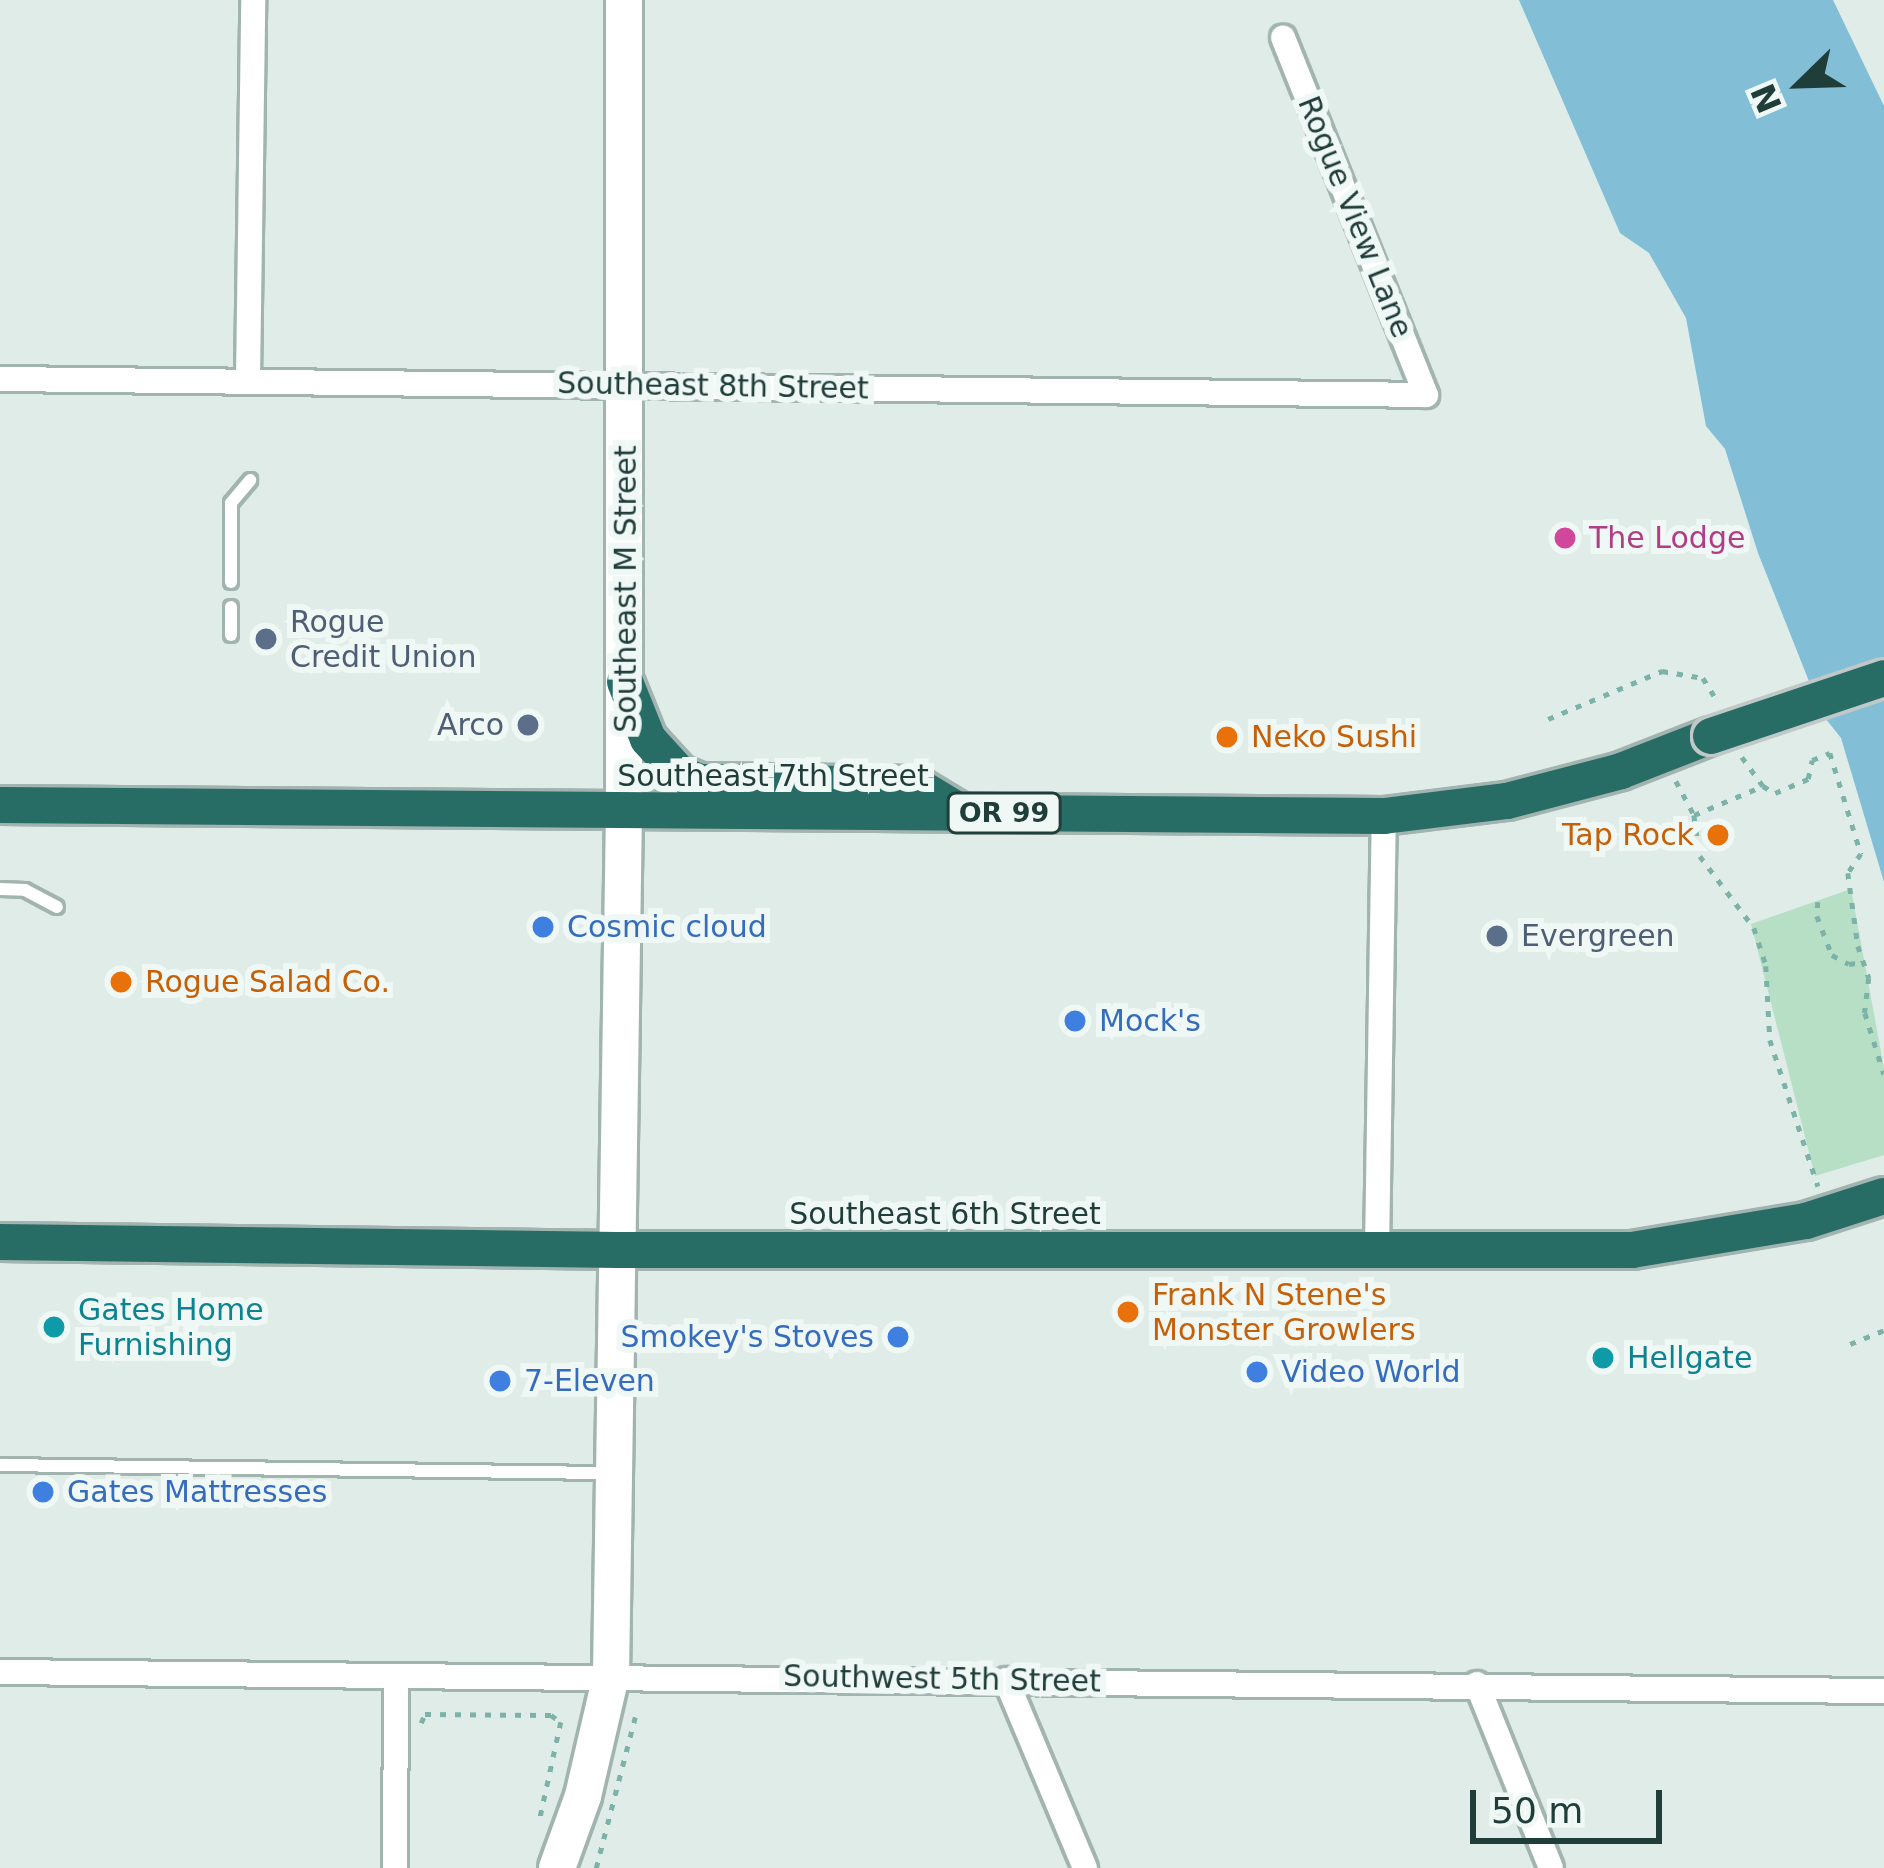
<!DOCTYPE html>
<html>
<head>
<meta charset="utf-8">
<style>
  body { margin:0 }
  #map { position:relative; width:1884px; height:1868px; overflow:hidden; background:#dfece8; font-family:"DejaVu Sans",sans-serif }
  div>[style] { position:absolute }
  .green>* { inset:0; background:#b6dfc6 }
  .water>* { inset:0; background:#82bed6 }
  .path>* { height:4.5px; margin-top:-2.25px; transform-origin:0; background:repeating-linear-gradient(90deg,#7db2a8 0 6px,transparent 0 15px) }
  .roads { filter:drop-shadow(3px 0 #a2b4b0) drop-shadow(-3px 0 #a2b4b0) drop-shadow(0 3px #a2b4b0) drop-shadow(0 -3px #a2b4b0) }
  .lane>* { height:12px; margin:-6px; padding:0 6px; transform-origin:6px; border-radius:6px; background:#fff }
  .street>* { height:24px; margin:-12px; padding:0 12px; transform-origin:12px; border-radius:12px; background:#fff }
  .secondary>* { height:36px; margin:-18px; padding:0 18px; transform-origin:18px; border-radius:18px; background:#fff }
  .highway>* { height:36px; margin:-18px; padding:0 18px; transform-origin:18px; border-radius:18px; background:#286c66 }
  .bridges { filter:drop-shadow(3px 0 #c0c9c8) drop-shadow(-3px 0 #c0c9c8) drop-shadow(0 3px #c0c9c8) drop-shadow(0 -3px #c0c9c8) }
  .highway-bridge>* { height:36px; margin:-18px; padding:0 18px; transform-origin:18px; border-radius:18px; background:#286c66 }
  .dots>* { width:33px; height:33px; translate:-50% -50%; box-sizing:border-box; border:6px solid #f0f8f5; border-radius:50% }
  span { translate:-50% -50%; white-space:nowrap; text-align:center; line-height:1.15; -webkit-text-stroke:12px #f0f8f5; paint-order:stroke }
  .shield-label span { padding:3px 9px; background:#f0f8f5; border:3px solid; border-radius:9px; -webkit-text-stroke-width:0 }
  .shield-label { font-size:27px; color:#1f3d39; font-weight:700 }
  .street-label { font-size:30px; color:#1f3d39 }
  .hotel-label { font-size:30px; color:#b23c85 }
  .left { translate:0 -50%; text-align:left }
  .service-label { font-size:30px; color:#4e5e75 }
  .right { translate:-100% -50%; text-align:right }
  .food-label { font-size:30px; color:#c56008 }
  .shop-label { font-size:30px; color:#366cbe }
  .culture-label { font-size:30px; color:#0d838f }
  .north { position:absolute; left:1740px; top:24px; width:120px; height:120px; -webkit-text-stroke:9px #f0f8f5; paint-order:stroke; rotate:247deg; font-size:33px; font-weight:700; line-height:48px; text-align:center; color:#1f3d39 }
  .north::after { content:''; display:block; margin:auto; width:42px; height:54px; background:#1f3d39; clip-path:polygon(50% 0,100% 100%,50% 72%,0 100%) }
  .scale { position:absolute; left:1470px; top:1790px; width:192px; height:54px; box-sizing:border-box; border:6px solid #1f3d39; border-top:0; padding-left:15px; font-size:36px; line-height:42px; white-space:nowrap; color:#1f3d39; -webkit-text-stroke:9px #f0f8f5; paint-order:stroke }
</style>
</head>
<body>
<div id="map">
  <div class="green">
    <i style="clip-path:polygon(1851px 889px,1884px 1068px,1884px 1155px,1815px 1176px,1751px 924px)"></i>
  </div>
  <div class="water">
    <i style="clip-path:polygon(1519px 0,1833px 0,1884px 106px,1884px 882px,1841px 738px,1822px 714px,1758px 553px,1725px 449px,1706px 426px,1686px 318px,1649px 253px,1620px 233px)"></i>
  </div>
  <div class="path">
    <i style="left:1548px;top:719px;width:124px;rotate:-22.8deg"></i>
    <i style="left:1662px;top:671px;width:42px;rotate:9.7deg"></i>
    <i style="left:1703px;top:678px;width:26px;rotate:58deg"></i>
    <i style="left:1742px;top:757px;width:36px;rotate:54deg"></i>
    <i style="left:1676px;top:781px;width:38px;rotate:62deg"></i>
    <i style="left:1694px;top:815px;width:41px;rotate:81.7deg"></i>
    <i style="left:1700px;top:856px;width:90px;rotate:53.1deg"></i>
    <i style="left:1754px;top:928px;width:40px;rotate:72deg"></i>
    <i style="left:1766px;top:966px;width:74px;rotate:86.9deg"></i>
    <i style="left:1770px;top:1040px;width:154px;rotate:71.8deg"></i>
    <i style="left:1694px;top:815px;width:75px;rotate:-22.8deg"></i>
    <i style="left:1763px;top:786px;width:14px;rotate:30deg"></i>
    <i style="left:1775px;top:793px;width:36px;rotate:-23deg"></i>
    <i style="left:1808px;top:779px;width:19px;rotate:-78deg"></i>
    <i style="left:1812px;top:760px;width:19px;rotate:-21deg"></i>
    <i style="left:1830px;top:753px;width:106px;rotate:72.9deg"></i>
    <i style="left:1861px;top:854px;width:23px;rotate:124deg"></i>
    <i style="left:1848px;top:873px;width:74px;rotate:82.2deg"></i>
    <i style="left:1858px;top:946px;width:34px;rotate:71deg"></i>
    <i style="left:1869px;top:978px;width:35px;rotate:97deg"></i>
    <i style="left:1865px;top:1013px;width:64px;rotate:72.7deg"></i>
    <i style="left:1818px;top:902px;width:14px;rotate:94deg"></i>
    <i style="left:1817px;top:916px;width:42px;rotate:69deg"></i>
    <i style="left:1832px;top:955px;width:19px;rotate:28deg"></i>
    <i style="left:1849px;top:964px;width:14px;rotate:-8deg"></i>
    <i style="left:1850px;top:1344px;width:37px;rotate:-22deg"></i>
    <i style="left:421px;top:1723px;width:10px;rotate:-66deg"></i>
    <i style="left:425px;top:1714px;width:126px;rotate:0.5deg"></i>
    <i style="left:551px;top:1715px;width:12px;rotate:35deg"></i>
    <i style="left:561px;top:1722px;width:98px;rotate:102.3deg"></i>
    <i style="left:596px;top:1868px;width:156px;rotate:-75.5deg"></i>
  </div>
  <div class="roads">
    <div class="lane">
      <i style="left:231px;top:582px;width:79px;rotate:-90deg"></i>
      <i style="left:231px;top:503px;width:30px;rotate:-50deg"></i>
      <i style="left:231px;top:607px;width:28px;rotate:90deg"></i>
      <i style="left:0;top:889px;width:25px;rotate:2deg"></i>
      <i style="left:25px;top:890px;width:36px;rotate:28deg"></i>
      <i style="left:0;top:1465px;width:607px;rotate:0.76deg"></i>
    </div>
    <div class="street">
      <i style="left:0;top:379px;width:1426px;rotate:0.64deg"></i>
      <i style="left:1426px;top:395px;width:385px;rotate:-111.8deg"></i>
      <i style="left:248px;top:379px;width:379px;rotate:-89.2deg"></i>
      <i style="left:1377px;top:1250px;width:434px;rotate:-89.1deg"></i>
      <i style="left:0;top:1672px;width:1884px;rotate:0.58deg"></i>
      <i style="left:1006px;top:1680px;width:204px;rotate:67.2deg"></i>
      <i style="left:1477px;top:1684px;width:198px;rotate:68.1deg"></i>
      <i style="left:395px;top:1868px;width:192px;rotate:-89.7deg"></i>
    </div>
    <div class="secondary">
      <i style="left:557px;top:1868px;width:77px;rotate:-70.1deg"></i>
      <i style="left:583px;top:1796px;width:123px;rotate:-76.9deg"></i>
      <i style="left:611px;top:1676px;width:865px;rotate:-89.14deg"></i>
      <i style="left:624px;top:811px;width:811px;rotate:-90deg"></i>
    </div>
    <div class="highway">
      <i style="left:625px;top:682px;width:61px;rotate:68deg"></i>
      <i style="left:648px;top:739px;width:47px;rotate:47.6deg"></i>
      <i style="left:680px;top:774px;width:22px;rotate:22deg"></i>
      <i style="left:700px;top:782px;width:216px;rotate:0.8deg"></i>
      <i style="left:916px;top:785px;width:50px;rotate:31.2deg"></i>
      <i style="left:0;top:805px;width:1384px;rotate:0.46deg"></i>
      <i style="left:1384px;top:816px;width:124px;rotate:-7deg"></i>
      <i style="left:1507px;top:801px;width:118px;rotate:-14.7deg"></i>
      <i style="left:1621px;top:771px;width:97px;rotate:-21.3deg"></i>
      <i style="left:0;top:1242px;width:618px;rotate:0.74deg"></i>
      <i style="left:618px;top:1250px;width:1014px"></i>
      <i style="left:1632px;top:1250px;width:176px;rotate:-9.5deg"></i>
      <i style="left:1806px;top:1221px;width:82px;rotate:-17.8deg"></i>
    </div>
  </div>
  <div class="bridges">
    <div class="highway-bridge">
      <i style="left:1711px;top:736px;width:182px;rotate:-18.5deg"></i>
    </div>
  </div>
  <div class="dots">
    <i style="left:1565px;top:538px;background:#d1479c"></i>
    <i style="left:266px;top:639px;background:#5c6f8a"></i>
    <i style="left:528px;top:725px;background:#5c6f8a"></i>
    <i style="left:1227px;top:737px;background:#e8710a"></i>
    <i style="left:1718px;top:835px;background:#e8710a"></i>
    <i style="left:543px;top:927px;background:#3f7fe0"></i>
    <i style="left:1497px;top:936px;background:#5c6f8a"></i>
    <i style="left:121px;top:982px;background:#e8710a"></i>
    <i style="left:1075px;top:1021px;background:#3f7fe0"></i>
    <i style="left:1128px;top:1312px;background:#e8710a"></i>
    <i style="left:54px;top:1327px;background:#0f9aa8"></i>
    <i style="left:898px;top:1337px;background:#3f7fe0"></i>
    <i style="left:1603px;top:1358px;background:#0f9aa8"></i>
    <i style="left:1257px;top:1372px;background:#3f7fe0"></i>
    <i style="left:500px;top:1381px;background:#3f7fe0"></i>
    <i style="left:43px;top:1492px;background:#3f7fe0"></i>
  </div>
  <div class="shield-label">
    <span style="left:1004px;top:813px">OR 99</span>
  </div>
  <div class="street-label">
    <span style="left:1355px;top:217px;rotate:68deg">Rogue View Lane</span>
    <span style="left:713px;top:386px;rotate:1deg">Southeast 8th Street</span>
    <span style="left:626px;top:589px;rotate:-90deg">Southeast M Street</span>
    <span style="left:773px;top:776px">Southeast 7th Street</span>
    <span style="left:945px;top:1214px">Southeast 6th Street</span>
    <span style="left:942px;top:1679px;rotate:1deg">Southwest 5th Street</span>
  </div>
  <div class="hotel-label">
    <span class="left" style="left:1589px;top:538px">The Lodge</span>
  </div>
  <div class="service-label">
    <span class="left" style="left:290px;top:639px">Rogue<br>Credit Union</span>
    <span class="right" style="left:504px;top:725px">Arco</span>
    <span class="left" style="left:1521px;top:936px">Evergreen</span>
  </div>
  <div class="food-label">
    <span class="left" style="left:1251px;top:737px">Neko Sushi</span>
    <span class="right" style="left:1694px;top:835px">Tap Rock</span>
    <span class="left" style="left:145px;top:982px">Rogue Salad Co.</span>
    <span class="left" style="left:1152px;top:1312px">Frank N Stene's<br>Monster Growlers</span>
  </div>
  <div class="shop-label">
    <span class="left" style="left:567px;top:927px">Cosmic cloud</span>
    <span class="left" style="left:1099px;top:1021px">Mock's</span>
    <span class="right" style="left:874px;top:1337px">Smokey's Stoves</span>
    <span class="left" style="left:1281px;top:1372px">Video World</span>
    <span class="left" style="left:524px;top:1381px">7-Eleven</span>
    <span class="left" style="left:67px;top:1492px">Gates Mattresses</span>
  </div>
  <div class="culture-label">
    <span class="left" style="left:78px;top:1327px">Gates Home<br>Furnishing</span>
    <span class="left" style="left:1627px;top:1358px">Hellgate</span>
  </div>
  <div class="north">N</div>
  <div class="scale">50 m</div>
</div>
</body>
</html>
